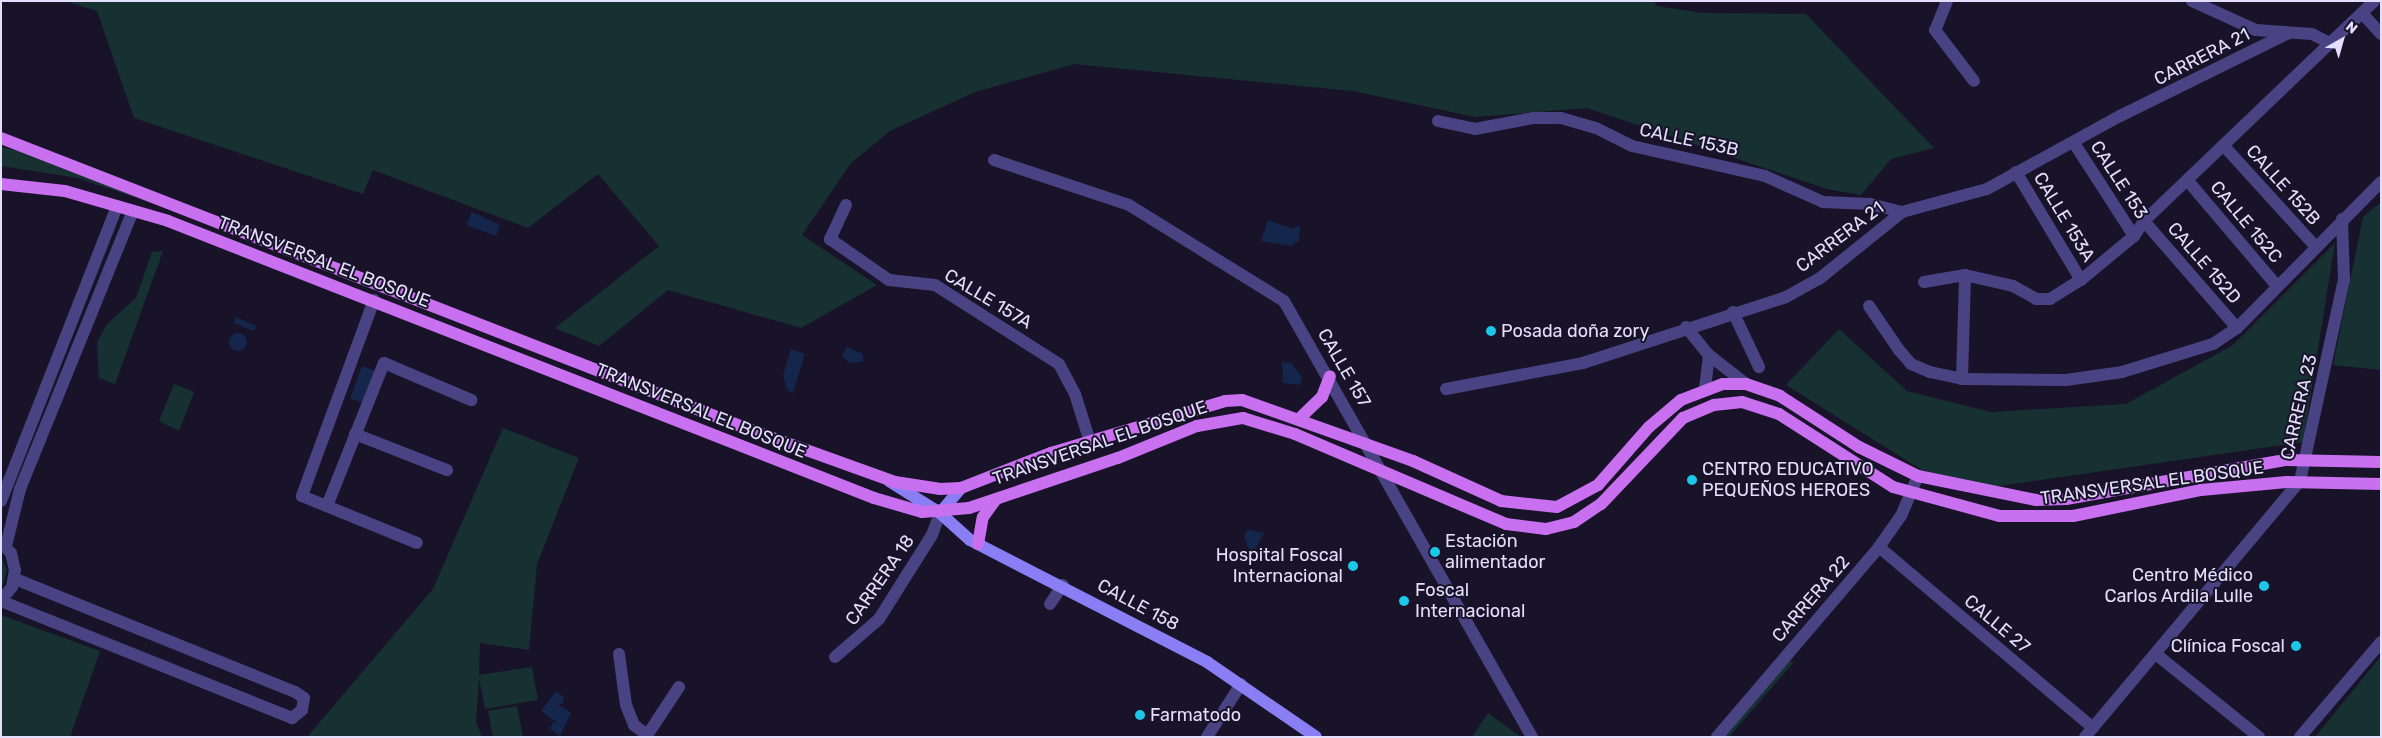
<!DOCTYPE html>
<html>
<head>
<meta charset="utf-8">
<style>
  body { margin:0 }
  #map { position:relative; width:2382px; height:738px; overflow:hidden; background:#181329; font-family:Rubik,sans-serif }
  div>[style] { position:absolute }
  .green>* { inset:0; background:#173132 }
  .water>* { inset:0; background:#14264c }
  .round { border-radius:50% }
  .street>* { height:12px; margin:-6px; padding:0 6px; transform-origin:6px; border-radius:6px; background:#494383 }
  .secondary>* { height:12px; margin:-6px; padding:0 6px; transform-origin:6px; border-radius:6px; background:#897ef3 }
  .primary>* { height:12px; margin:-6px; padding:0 6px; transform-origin:6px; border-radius:6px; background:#c970f1 }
  .dots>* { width:14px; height:14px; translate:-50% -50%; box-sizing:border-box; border:2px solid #181329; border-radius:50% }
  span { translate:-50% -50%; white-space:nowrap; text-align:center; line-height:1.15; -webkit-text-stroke:4px #181329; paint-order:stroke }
  .street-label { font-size:18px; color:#e3defc }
  .poi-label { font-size:18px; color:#e3defc }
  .left { translate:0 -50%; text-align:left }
  .right { translate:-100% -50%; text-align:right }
  .frame { position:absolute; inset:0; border:2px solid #e3defc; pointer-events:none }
  .north { position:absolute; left:2317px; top:15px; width:50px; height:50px; -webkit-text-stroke:4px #181329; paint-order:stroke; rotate:38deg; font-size:14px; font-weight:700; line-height:20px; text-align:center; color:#e3defc }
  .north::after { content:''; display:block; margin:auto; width:18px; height:22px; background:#e3defc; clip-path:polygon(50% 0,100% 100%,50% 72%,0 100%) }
</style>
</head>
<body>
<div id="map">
  <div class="green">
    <i style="clip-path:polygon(65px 1px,1654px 1px,1657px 6px,1702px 13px,1806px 14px,1934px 148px,1891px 159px,1861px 195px,1827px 189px,1587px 108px,1475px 117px,1353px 91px,1074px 64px,975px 92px,890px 131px,851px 163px,802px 235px,877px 285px,801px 328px,668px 290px,599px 346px,555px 328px,659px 246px,598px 174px,528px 228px,373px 170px,363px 194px,134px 118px,97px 11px)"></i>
    <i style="clip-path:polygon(1px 147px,37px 155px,140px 199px,78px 178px,1px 166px)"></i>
    <i style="clip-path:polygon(2381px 202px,2381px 370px,2333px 365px,2363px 217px)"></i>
    <i style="clip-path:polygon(2335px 243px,2303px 442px,1992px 487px,1922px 470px,1786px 385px,1839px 329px,1907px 391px,1991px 412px,2126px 404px,2233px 345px)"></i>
    <i style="clip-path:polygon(163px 251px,115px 384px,99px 378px,97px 343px,106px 325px,136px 298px,152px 252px)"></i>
    <i style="clip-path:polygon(174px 384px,194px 392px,179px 431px,159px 421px)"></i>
    <i style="clip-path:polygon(503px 428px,579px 458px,537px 564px,529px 650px,480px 643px,479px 675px,532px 667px,538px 700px,485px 709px,479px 678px,476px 722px,482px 737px,307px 737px,433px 589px)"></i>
    <i style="clip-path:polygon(1px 557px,7px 570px,1px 589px)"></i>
    <i style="clip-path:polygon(1px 615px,100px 651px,70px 737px,1px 737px)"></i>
    <i style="clip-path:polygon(2381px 656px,2381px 737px,2315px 737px)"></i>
    <i style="clip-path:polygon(1789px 660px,1793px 663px,1729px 737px,1723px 737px)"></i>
    <i style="clip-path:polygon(517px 706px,523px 737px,493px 737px,488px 711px)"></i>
    <i style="clip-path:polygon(1488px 713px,1521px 737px,1472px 737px)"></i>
  </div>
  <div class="water">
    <i style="clip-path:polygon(472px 212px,500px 225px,496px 236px,466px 225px)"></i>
    <i style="clip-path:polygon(1268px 220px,1293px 229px,1300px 225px,1299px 241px,1290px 246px,1261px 241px)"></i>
    <i style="clip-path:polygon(236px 317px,256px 326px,254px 331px,234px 323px)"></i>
    <i class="round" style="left:229px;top:333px;width:18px;height:18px"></i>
    <i style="clip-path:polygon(847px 347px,863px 354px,863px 362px,849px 363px,842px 355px)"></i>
    <i style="clip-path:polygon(791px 349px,805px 354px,793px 393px,787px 390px,783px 375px)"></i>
    <i style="clip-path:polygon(1282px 362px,1291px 363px,1302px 377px,1300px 385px,1283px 383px)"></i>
    <i style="clip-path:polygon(362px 366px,375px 371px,363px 403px,350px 398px)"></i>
    <i style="clip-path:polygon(1248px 530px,1264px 533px,1255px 550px,1248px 548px,1244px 536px)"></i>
    <i style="clip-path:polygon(556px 691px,564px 697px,562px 704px,556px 703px,571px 713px,560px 736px,550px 729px,553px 722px,558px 723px,541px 711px)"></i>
  </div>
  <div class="street">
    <i style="left:1947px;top:1px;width:31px;rotate:112deg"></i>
    <i style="left:1935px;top:30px;width:64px;rotate:52.6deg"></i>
    <i style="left:2192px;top:1px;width:70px;rotate:24.4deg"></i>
    <i style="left:2256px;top:30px;width:56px;rotate:4.1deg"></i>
    <i style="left:2312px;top:34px;width:20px;rotate:27deg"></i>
    <i style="left:2362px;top:13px;width:28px;rotate:48deg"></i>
    <i style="left:1438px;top:121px;width:38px;rotate:12deg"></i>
    <i style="left:1475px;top:129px;width:59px;rotate:-10.7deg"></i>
    <i style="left:1533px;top:118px;width:28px"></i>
    <i style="left:1561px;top:118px;width:36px;rotate:16deg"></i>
    <i style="left:1596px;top:128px;width:40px;rotate:26.6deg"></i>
    <i style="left:1632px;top:146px;width:136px;rotate:12.7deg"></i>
    <i style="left:1765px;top:176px;width:64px;rotate:24.1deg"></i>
    <i style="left:1823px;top:202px;width:47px;rotate:2.4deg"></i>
    <i style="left:1870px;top:204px;width:33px;rotate:14deg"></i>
    <i style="left:2074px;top:143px;width:111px;rotate:57.2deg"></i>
    <i style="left:2224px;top:146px;width:137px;rotate:47.7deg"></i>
    <i style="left:994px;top:160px;width:142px;rotate:18.4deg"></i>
    <i style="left:1129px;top:205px;width:182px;rotate:31.8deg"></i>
    <i style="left:1284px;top:301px;width:502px;rotate:60.37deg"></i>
    <i style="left:2016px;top:172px;width:126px;rotate:59deg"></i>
    <i style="left:2188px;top:181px;width:138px;rotate:49.7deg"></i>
    <i style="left:846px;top:205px;width:38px;rotate:115deg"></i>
    <i style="left:830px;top:239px;width:72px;rotate:34.8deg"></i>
    <i style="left:889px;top:280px;width:46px;rotate:6.2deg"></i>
    <i style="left:935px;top:285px;width:147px;rotate:32.5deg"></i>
    <i style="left:1059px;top:364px;width:34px;rotate:62deg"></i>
    <i style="left:1075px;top:394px;width:50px;rotate:72.6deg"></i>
    <i style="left:2144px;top:221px;width:142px;rotate:49deg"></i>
    <i style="left:1924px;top:282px;width:42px;rotate:-9.7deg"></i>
    <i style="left:1965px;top:275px;width:49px;rotate:12.9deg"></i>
    <i style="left:2013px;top:286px;width:26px;rotate:29deg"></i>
    <i style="left:2036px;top:299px;width:14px"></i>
    <i style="left:2050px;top:299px;width:36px;rotate:-32deg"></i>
    <i style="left:2081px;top:280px;width:69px;rotate:-39.7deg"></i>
    <i style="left:2134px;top:236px;width:18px;rotate:-56deg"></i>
    <i style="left:2144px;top:221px;width:318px;rotate:-43.7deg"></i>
    <i style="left:374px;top:300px;width:209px;rotate:110.2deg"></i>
    <i style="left:302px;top:496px;width:124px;rotate:22.2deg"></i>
    <i style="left:1869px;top:306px;width:53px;rotate:55.7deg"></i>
    <i style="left:1899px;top:350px;width:18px;rotate:49deg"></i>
    <i style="left:1911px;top:364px;width:21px;rotate:23deg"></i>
    <i style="left:1930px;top:372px;width:33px;rotate:12deg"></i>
    <i style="left:1962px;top:379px;width:104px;rotate:0.6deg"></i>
    <i style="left:2066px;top:380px;width:57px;rotate:-8.1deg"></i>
    <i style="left:2122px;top:372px;width:95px;rotate:-17.1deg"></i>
    <i style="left:2213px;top:344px;width:29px;rotate:-34deg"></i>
    <i style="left:2237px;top:328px;width:205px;rotate:-45.4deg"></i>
    <i style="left:1733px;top:312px;width:61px;rotate:64.7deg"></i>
    <i style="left:1686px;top:327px;width:36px;rotate:51deg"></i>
    <i style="left:1709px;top:355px;width:47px;rotate:38.1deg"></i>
    <i style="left:1962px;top:379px;width:104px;rotate:-88.3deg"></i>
    <i style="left:1705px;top:388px;width:33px;rotate:-83deg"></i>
    <i style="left:1446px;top:389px;width:139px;rotate:-10.7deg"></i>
    <i style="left:1583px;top:363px;width:213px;rotate:-18deg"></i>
    <i style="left:1786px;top:297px;width:38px;rotate:-29deg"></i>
    <i style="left:1819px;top:279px;width:107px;rotate:-38.9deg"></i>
    <i style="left:1902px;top:212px;width:88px;rotate:-15.1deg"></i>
    <i style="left:1987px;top:189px;width:152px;rotate:-28.8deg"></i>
    <i style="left:2120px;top:116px;width:188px;rotate:-26.2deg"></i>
    <i style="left:355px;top:434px;width:99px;rotate:21.4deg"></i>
    <i style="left:1px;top:501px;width:317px;rotate:-68.5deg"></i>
    <i style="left:327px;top:506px;width:154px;rotate:-68.3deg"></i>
    <i style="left:384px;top:363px;width:95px;rotate:23deg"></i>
    <i style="left:1px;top:542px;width:15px;rotate:48deg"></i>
    <i style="left:11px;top:553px;width:17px;rotate:77deg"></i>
    <i style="left:15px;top:570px;width:17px;rotate:100deg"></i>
    <i style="left:12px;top:587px;width:17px;rotate:130deg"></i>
    <i style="left:6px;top:546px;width:59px;rotate:-76.2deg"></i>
    <i style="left:20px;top:489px;width:300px;rotate:-67.9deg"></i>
    <i style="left:1879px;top:547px;width:280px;rotate:40.2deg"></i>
    <i style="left:1px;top:601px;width:314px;rotate:21.9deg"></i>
    <i style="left:292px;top:718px;width:13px;rotate:-39deg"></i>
    <i style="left:302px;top:710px;width:12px;rotate:-81deg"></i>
    <i style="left:304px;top:698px;width:11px;rotate:-146deg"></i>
    <i style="left:295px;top:692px;width:302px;rotate:-158deg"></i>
    <i style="left:1050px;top:604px;width:23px;rotate:-56deg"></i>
    <i style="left:619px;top:654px;width:51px;rotate:82.2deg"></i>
    <i style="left:626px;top:705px;width:22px;rotate:68deg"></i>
    <i style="left:634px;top:725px;width:16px;rotate:38deg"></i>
    <i style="left:2157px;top:655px;width:131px;rotate:38.8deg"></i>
    <i style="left:835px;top:657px;width:58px;rotate:-40.8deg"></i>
    <i style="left:879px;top:619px;width:99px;rotate:-57.8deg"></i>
    <i style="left:932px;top:535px;width:23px;rotate:-70deg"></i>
    <i style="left:646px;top:737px;width:60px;rotate:-56.6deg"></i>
    <i style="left:1207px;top:737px;width:63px;rotate:-57.3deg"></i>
    <i style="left:1717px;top:737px;width:250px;rotate:-49.5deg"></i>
    <i style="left:1879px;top:547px;width:38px;rotate:-55deg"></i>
    <i style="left:1901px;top:516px;width:43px;rotate:-67deg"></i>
    <i style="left:2085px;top:737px;width:334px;rotate:-50deg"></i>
    <i style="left:2300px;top:481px;width:206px;rotate:-77.7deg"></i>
    <i style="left:2344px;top:280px;width:61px;rotate:-91.9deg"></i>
    <i style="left:2300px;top:737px;width:125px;rotate:-49.5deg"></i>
  </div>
  <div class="secondary">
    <i style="left:889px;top:481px;width:60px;rotate:32.1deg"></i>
    <i style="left:940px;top:513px;width:40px;rotate:42deg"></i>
    <i style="left:970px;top:540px;width:267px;rotate:27.2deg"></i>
    <i style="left:1207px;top:662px;width:132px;rotate:34.5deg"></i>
    <i style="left:940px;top:513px;width:33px;rotate:-50deg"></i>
  </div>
  <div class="primary">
    <i style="left:1px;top:138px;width:802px;rotate:21.28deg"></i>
    <i style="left:748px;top:429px;width:156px;rotate:19.8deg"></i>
    <i style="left:895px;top:482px;width:46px;rotate:8.8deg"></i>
    <i style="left:940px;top:489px;width:21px;rotate:-3deg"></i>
    <i style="left:961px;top:488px;width:97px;rotate:-21.3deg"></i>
    <i style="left:1051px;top:453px;width:182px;rotate:-16.6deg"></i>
    <i style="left:1225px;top:401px;width:17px;rotate:-3deg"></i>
    <i style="left:1242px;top:400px;width:182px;rotate:19.6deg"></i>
    <i style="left:1413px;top:461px;width:97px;rotate:24.4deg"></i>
    <i style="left:1501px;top:501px;width:56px;rotate:6.1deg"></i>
    <i style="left:1557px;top:507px;width:47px;rotate:-28.2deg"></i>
    <i style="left:1598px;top:485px;width:77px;rotate:-48.7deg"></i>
    <i style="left:1649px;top:427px;width:42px;rotate:-40.2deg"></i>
    <i style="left:1681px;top:400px;width:45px;rotate:-20.9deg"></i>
    <i style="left:1723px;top:384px;width:23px"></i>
    <i style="left:1746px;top:384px;width:36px;rotate:19deg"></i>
    <i style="left:1780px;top:396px;width:94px;rotate:32.8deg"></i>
    <i style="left:1859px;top:447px;width:66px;rotate:26.2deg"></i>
    <i style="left:1918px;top:476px;width:120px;rotate:11.5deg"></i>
    <i style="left:2036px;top:500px;width:30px;rotate:-2deg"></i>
    <i style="left:2066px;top:499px;width:221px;rotate:-10.1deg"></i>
    <i style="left:2284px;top:460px;width:97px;rotate:1.2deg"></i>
    <i style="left:1px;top:184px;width:64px;rotate:6.2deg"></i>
    <i style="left:65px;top:191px;width:107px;rotate:16.2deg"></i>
    <i style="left:168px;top:221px;width:758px;rotate:21.42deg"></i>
    <i style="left:874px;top:498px;width:50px;rotate:16.3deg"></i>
    <i style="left:922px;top:512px;width:47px;rotate:-4.9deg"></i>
    <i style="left:969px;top:508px;width:157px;rotate:-18.6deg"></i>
    <i style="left:1118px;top:458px;width:85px;rotate:-22.1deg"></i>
    <i style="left:1197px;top:426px;width:47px;rotate:-9.9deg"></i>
    <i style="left:1243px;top:418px;width:54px;rotate:17.1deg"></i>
    <i style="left:1295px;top:434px;width:229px;rotate:23.1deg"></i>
    <i style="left:1506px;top:524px;width:40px;rotate:7.1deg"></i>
    <i style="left:1546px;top:529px;width:29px;rotate:-14deg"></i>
    <i style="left:1574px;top:522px;width:32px;rotate:-34deg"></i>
    <i style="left:1601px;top:504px;width:119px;rotate:-46.4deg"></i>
    <i style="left:1683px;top:418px;width:34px;rotate:-23deg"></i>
    <i style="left:1714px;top:405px;width:28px;rotate:-6deg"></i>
    <i style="left:1742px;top:402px;width:39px;rotate:18deg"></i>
    <i style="left:1779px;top:414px;width:135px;rotate:32.6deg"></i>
    <i style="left:1893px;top:487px;width:111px;rotate:15.2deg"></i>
    <i style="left:2000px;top:516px;width:73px"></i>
    <i style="left:2073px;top:516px;width:131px;rotate:-11.5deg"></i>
    <i style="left:2201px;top:490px;width:86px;rotate:-5.3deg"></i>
    <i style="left:2287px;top:482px;width:94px;rotate:1.2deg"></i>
    <i style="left:1300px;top:418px;width:30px;rotate:-44deg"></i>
    <i style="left:1322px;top:397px;width:22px;rotate:-69deg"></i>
    <i style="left:978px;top:544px;width:27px;rotate:-80deg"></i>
    <i style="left:983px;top:517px;width:22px;rotate:-54deg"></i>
  </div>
  <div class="dots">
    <i style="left:1491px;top:331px;background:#1cc8e9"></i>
    <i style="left:1692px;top:480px;background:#1cc8e9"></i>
    <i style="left:1435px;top:552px;background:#1cc8e9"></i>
    <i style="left:1353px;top:566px;background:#1cc8e9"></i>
    <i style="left:2264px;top:586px;background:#1cc8e9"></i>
    <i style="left:1404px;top:601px;background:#1cc8e9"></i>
    <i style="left:2296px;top:646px;background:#1cc8e9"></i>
    <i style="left:1140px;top:715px;background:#1cc8e9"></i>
  </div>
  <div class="street-label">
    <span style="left:2202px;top:57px;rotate:-27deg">CARRERA 21</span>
    <span style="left:1689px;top:140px;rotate:12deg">CALLE 153B</span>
    <span style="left:2119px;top:180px;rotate:57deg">CALLE 153</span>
    <span style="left:2283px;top:185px;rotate:48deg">CALLE 152B</span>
    <span style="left:2064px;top:217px;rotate:59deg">CALLE 153A</span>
    <span style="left:2246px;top:222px;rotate:50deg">CALLE 152C</span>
    <span style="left:1840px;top:237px;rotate:-37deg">CARRERA 21</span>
    <span style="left:324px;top:262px;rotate:21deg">TRANSVERSAL EL BOSQUE</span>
    <span style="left:2204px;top:263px;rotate:49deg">CALLE 152D</span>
    <span style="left:988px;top:299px;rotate:31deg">CALLE 157A</span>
    <span style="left:1344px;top:368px;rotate:60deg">CALLE 157</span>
    <span style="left:2299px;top:407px;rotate:-77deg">CARRERA 23</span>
    <span style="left:701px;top:411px;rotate:22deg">TRANSVERSAL EL BOSQUE</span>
    <span style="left:1100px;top:443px;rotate:-19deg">TRANSVERSAL EL BOSQUE</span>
    <span style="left:2152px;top:483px;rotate:-8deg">TRANSVERSAL EL BOSQUE</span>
    <span style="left:880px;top:580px;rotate:-55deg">CARRERA 18</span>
    <span style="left:1811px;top:599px;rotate:-49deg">CARRERA 22</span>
    <span style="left:1138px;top:605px;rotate:28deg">CALLE 158</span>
    <span style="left:1997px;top:624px;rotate:40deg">CALLE 27</span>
  </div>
  <div class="poi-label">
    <span class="left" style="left:1501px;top:331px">Posada doña zory</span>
    <span class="left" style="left:1702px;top:480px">CENTRO EDUCATIVO<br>PEQUEÑOS HEROES</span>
    <span class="left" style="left:1445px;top:552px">Estación<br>alimentador</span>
    <span class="right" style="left:1343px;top:566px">Hospital Foscal<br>Internacional</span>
    <span class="right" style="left:2253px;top:586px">Centro Médico<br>Carlos Ardila Lulle</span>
    <span class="left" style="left:1415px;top:601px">Foscal<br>Internacional</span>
    <span class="right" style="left:2285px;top:646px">Clínica Foscal</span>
    <span class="left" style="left:1150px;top:715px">Farmatodo</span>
  </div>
  <div class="frame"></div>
  <div class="north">N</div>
</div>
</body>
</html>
